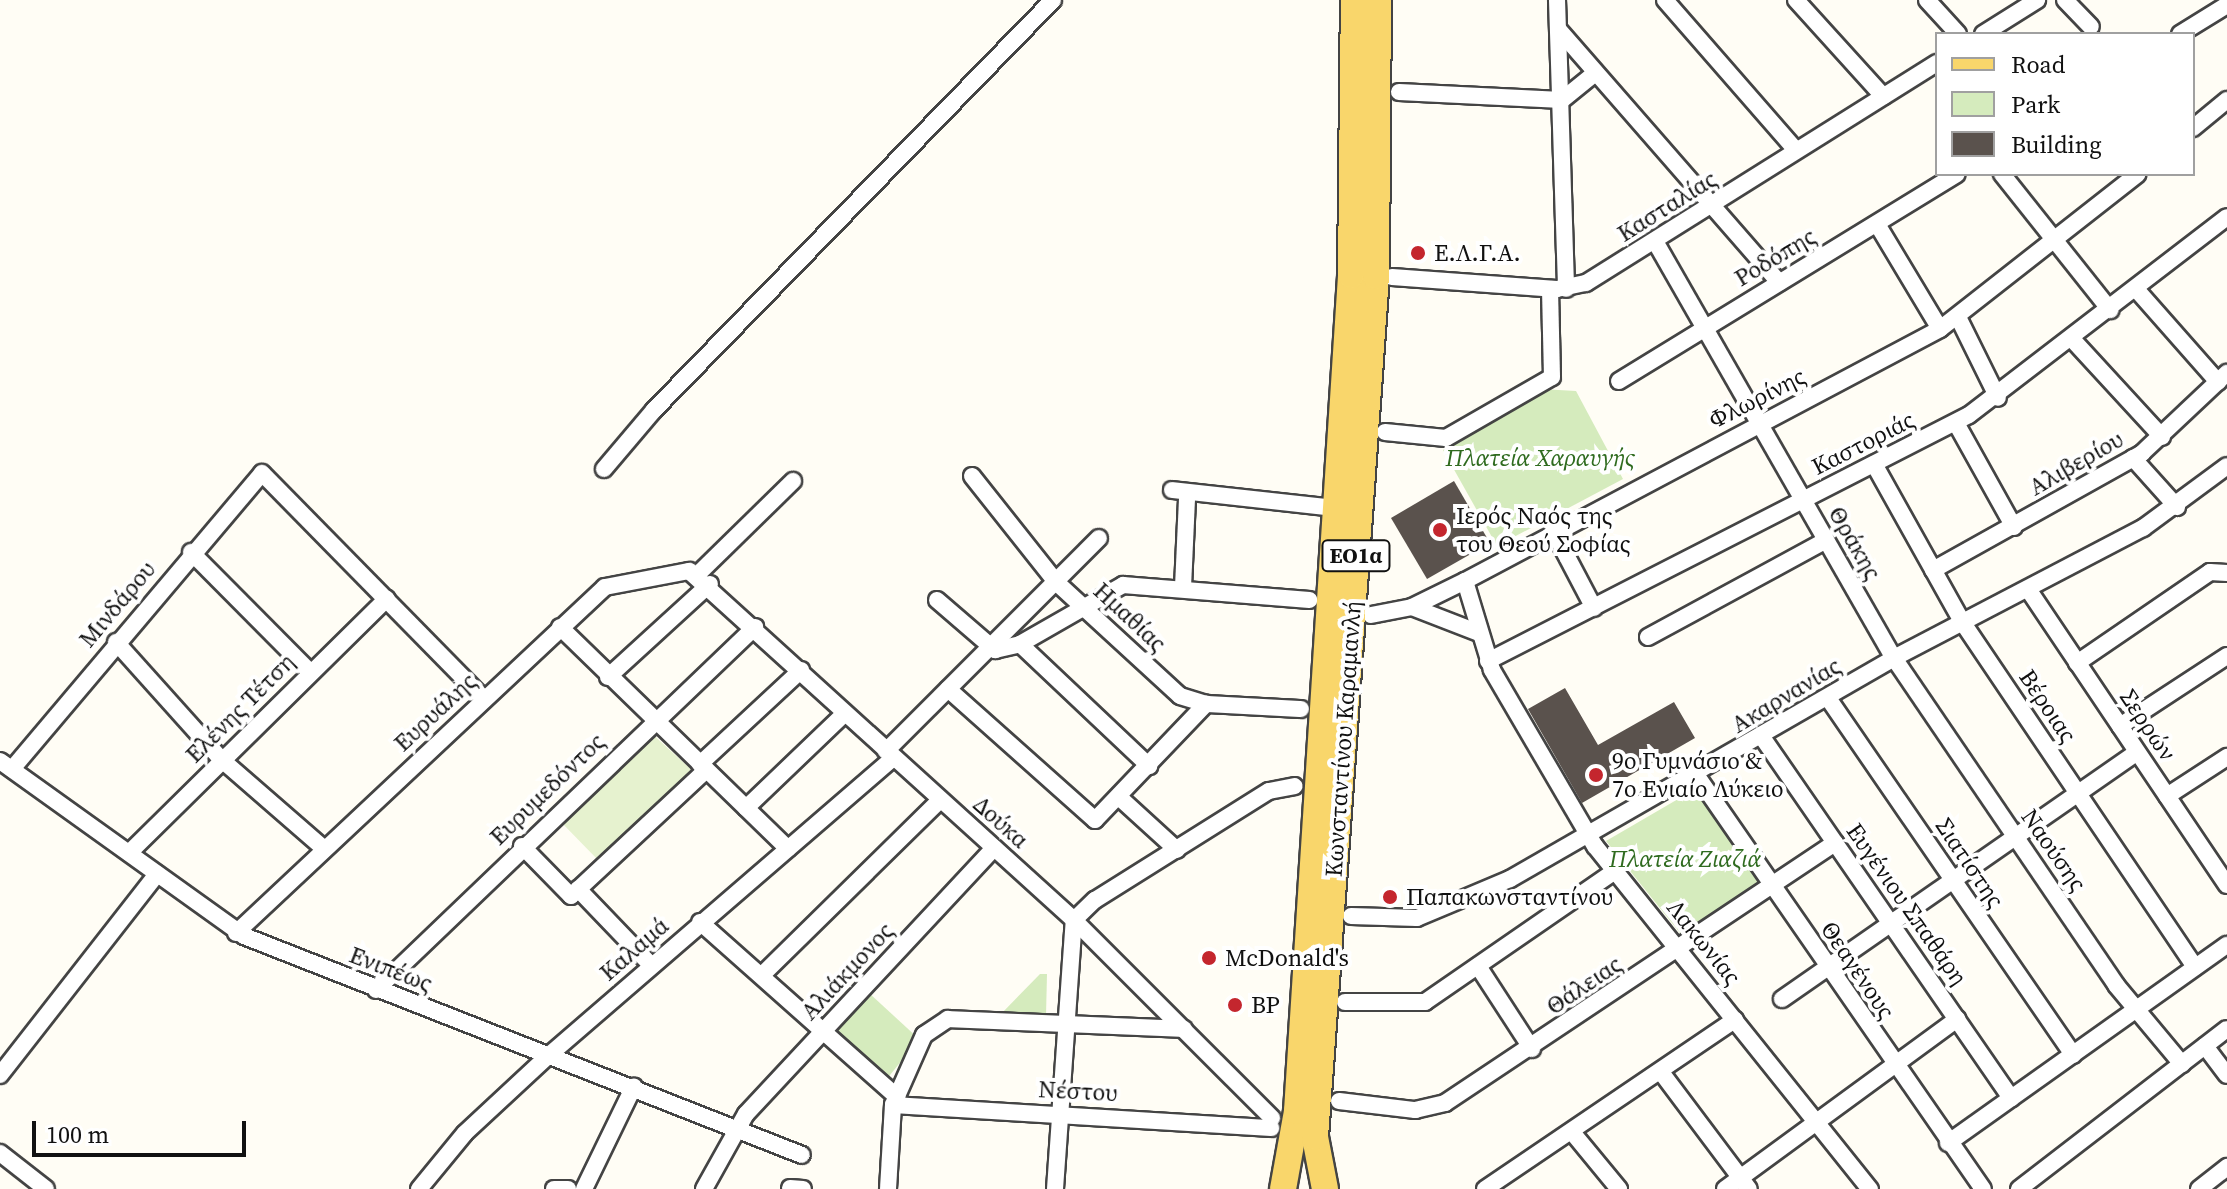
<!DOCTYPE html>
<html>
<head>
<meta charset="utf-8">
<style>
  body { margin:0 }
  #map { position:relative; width:2227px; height:1189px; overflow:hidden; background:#fffdf5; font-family:"Source Serif 4",serif }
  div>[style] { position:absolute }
  .green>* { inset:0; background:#d5ebbd }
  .pitch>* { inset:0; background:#e6f2cf }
  .building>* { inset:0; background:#5a524d }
  .roads { filter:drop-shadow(2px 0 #444) drop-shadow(-2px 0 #444) drop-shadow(0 2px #444) drop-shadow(0 -2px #444) }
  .street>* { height:16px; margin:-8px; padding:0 8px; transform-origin:8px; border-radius:8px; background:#fff }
  .primary>* { height:26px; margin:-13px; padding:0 13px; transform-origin:13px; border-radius:13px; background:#f9d66b }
  .dots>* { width:22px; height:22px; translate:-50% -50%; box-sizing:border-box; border:4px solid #fff; border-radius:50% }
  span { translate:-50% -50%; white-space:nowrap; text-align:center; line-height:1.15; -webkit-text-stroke:8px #fff; paint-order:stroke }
  .shield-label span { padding:2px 6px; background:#fff; border:2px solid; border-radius:6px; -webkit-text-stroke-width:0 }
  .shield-label { font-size:22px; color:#111; font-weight:700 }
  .street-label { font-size:24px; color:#111 }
  .poi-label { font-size:24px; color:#111 }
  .left { translate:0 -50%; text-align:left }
  .park-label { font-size:24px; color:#2f6b1f; font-style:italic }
  .legend { position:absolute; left:1935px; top:32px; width:260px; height:144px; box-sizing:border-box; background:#fff; border:2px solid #a0a0a0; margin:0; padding:10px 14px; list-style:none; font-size:24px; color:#111 }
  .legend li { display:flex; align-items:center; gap:16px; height:40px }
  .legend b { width:40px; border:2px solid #a0a0a0 }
  .scale { position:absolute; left:32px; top:1121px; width:214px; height:36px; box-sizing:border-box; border:4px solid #111; border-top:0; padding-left:10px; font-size:24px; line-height:28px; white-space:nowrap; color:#111; -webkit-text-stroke:6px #fff; paint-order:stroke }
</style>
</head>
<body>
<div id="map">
  <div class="green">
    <i style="clip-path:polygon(1541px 389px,1576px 391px,1623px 479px,1497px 546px,1443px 450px)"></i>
    <i style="clip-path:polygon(1697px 788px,1762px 881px,1684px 938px,1606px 841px)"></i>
    <i style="clip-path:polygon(1040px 974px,1047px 974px,1046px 1016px,1001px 1014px)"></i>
    <i style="clip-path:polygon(869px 993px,919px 1039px,886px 1080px,832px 1031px)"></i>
  </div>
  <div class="pitch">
    <i style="clip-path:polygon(649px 731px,695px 773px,599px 861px,558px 819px)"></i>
  </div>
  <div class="building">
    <i style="clip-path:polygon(1454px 481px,1490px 543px,1427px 579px,1391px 518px)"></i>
    <i style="clip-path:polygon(1565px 688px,1598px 745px,1674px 702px,1695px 738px,1582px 803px,1528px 709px)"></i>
  </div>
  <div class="roads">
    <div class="street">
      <i style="left:1557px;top:0;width:289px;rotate:88.2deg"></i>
      <i style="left:1665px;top:0;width:199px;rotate:48.9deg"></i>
      <i style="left:1796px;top:0;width:130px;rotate:47.8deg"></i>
      <i style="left:1927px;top:0;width:46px;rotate:47.6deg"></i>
      <i style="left:2065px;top:0;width:37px;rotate:46deg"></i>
      <i style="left:1559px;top:30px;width:335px;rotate:48.9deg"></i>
      <i style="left:1983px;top:34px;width:64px;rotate:-32.2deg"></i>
      <i style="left:2180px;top:34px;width:55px;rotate:-31.7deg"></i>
      <i style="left:1399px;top:92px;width:163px;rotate:2.8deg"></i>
      <i style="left:1562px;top:100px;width:40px;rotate:-39deg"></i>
      <i style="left:2193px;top:128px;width:44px;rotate:-39.5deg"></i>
      <i style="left:2002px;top:174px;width:174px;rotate:51.5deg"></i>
      <i style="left:1877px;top:224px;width:122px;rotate:59deg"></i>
      <i style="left:1656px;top:243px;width:478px;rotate:60.2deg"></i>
      <i style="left:1894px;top:658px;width:395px;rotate:55.8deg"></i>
      <i style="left:2116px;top:985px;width:103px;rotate:50.1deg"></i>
      <i style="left:1392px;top:277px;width:165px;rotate:4.2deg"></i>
      <i style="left:1557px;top:289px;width:30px;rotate:-12deg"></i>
      <i style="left:1586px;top:283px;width:414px;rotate:-32.1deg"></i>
      <i style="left:2136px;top:289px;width:124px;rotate:48.6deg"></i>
      <i style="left:1958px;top:317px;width:90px;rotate:63.7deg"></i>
      <i style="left:2072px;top:339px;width:133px;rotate:47.4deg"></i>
      <i style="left:1619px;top:381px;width:396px;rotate:-31.5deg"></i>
      <i style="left:1956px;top:423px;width:119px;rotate:60.9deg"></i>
      <i style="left:1385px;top:432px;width:61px;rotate:5.6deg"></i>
      <i style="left:1446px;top:438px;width:122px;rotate:-29.9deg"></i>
      <i style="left:1552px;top:377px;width:88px;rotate:-91.3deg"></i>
      <i style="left:2133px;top:458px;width:66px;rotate:48.1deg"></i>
      <i style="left:1874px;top:464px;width:182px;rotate:60.8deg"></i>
      <i style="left:1963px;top:623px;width:415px;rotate:56deg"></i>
      <i style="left:604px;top:469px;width:77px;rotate:-49.7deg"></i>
      <i style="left:654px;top:410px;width:572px;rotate:-45.78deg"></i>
      <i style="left:972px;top:476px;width:135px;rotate:51.6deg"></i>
      <i style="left:1056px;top:582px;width:168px;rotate:42.6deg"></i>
      <i style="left:1180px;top:696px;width:27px;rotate:17deg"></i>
      <i style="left:1206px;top:704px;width:95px;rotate:3deg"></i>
      <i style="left:1172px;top:490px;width:165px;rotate:6.3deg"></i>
      <i style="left:1553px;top:530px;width:88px;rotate:62.3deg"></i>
      <i style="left:191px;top:552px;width:169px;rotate:45.2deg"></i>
      <i style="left:1933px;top:570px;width:240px;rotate:-29.2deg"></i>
      <i style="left:2142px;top:453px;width:117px;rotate:-43.3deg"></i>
      <i style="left:698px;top:574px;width:133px;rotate:-44.4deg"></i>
      <i style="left:1465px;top:581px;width:93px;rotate:73.1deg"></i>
      <i style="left:1492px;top:670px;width:204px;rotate:59.7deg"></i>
      <i style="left:1595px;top:846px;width:440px;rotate:51.3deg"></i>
      <i style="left:1183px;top:587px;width:88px;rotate:-87.4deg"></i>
      <i style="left:2030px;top:592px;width:353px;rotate:56.1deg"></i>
      <i style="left:937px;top:600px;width:77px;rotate:40.8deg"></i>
      <i style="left:995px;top:650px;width:26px;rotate:-13deg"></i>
      <i style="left:1020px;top:644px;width:119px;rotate:-29.8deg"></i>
      <i style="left:1123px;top:585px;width:187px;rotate:4.6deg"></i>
      <i style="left:1412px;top:607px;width:72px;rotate:21.2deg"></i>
      <i style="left:1371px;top:615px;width:42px;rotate:-11deg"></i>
      <i style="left:1412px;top:607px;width:59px;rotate:-26.1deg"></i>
      <i style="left:1465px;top:581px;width:538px;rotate:-27.95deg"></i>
      <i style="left:1940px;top:329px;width:251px;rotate:-38.1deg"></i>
      <i style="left:560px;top:627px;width:318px;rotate:44.2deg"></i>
      <i style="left:1648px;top:637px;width:201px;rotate:-28.5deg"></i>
      <i style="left:116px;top:642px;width:159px;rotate:48.1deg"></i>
      <i style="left:222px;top:760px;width:133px;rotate:41deg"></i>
      <i style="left:1020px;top:644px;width:178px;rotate:43.4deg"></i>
      <i style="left:1488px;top:661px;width:540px;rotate:-27.09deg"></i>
      <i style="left:1969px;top:415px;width:325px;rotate:-37.5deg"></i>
      <i style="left:2077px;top:663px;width:161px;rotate:-34.4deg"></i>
      <i style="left:2210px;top:572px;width:17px;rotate:3deg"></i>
      <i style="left:608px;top:677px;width:138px;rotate:-42.4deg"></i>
      <i style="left:948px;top:689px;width:197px;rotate:41.7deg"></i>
      <i style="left:1095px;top:820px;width:161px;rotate:-46.3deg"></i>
      <i style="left:1828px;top:698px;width:433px;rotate:55.5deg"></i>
      <i style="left:2120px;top:726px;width:128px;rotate:-33.2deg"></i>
      <i style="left:1762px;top:737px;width:439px;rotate:55.4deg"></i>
      <i style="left:886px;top:751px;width:301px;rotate:-45deg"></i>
      <i style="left:0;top:761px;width:300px;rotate:35.6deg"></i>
      <i style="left:244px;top:936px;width:599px;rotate:21.43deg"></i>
      <i style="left:700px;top:764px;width:138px;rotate:-42.9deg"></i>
      <i style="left:12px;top:769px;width:387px;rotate:-49.8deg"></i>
      <i style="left:262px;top:473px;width:317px;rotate:45.5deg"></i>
      <i style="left:1697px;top:776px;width:502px;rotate:55.3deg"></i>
      <i style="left:2167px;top:796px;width:72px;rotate:-33deg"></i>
      <i style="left:1120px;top:798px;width:77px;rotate:42.4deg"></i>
      <i style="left:746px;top:808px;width:137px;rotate:-43.8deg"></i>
      <i style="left:522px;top:846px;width:70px;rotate:45.6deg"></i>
      <i style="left:571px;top:896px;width:185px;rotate:-43deg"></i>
      <i style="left:129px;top:853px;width:362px;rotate:-44.6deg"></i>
      <i style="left:578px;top:889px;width:105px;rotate:46.2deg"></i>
      <i style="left:1351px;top:916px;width:66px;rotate:1.7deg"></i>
      <i style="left:1417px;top:918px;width:101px;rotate:-22.8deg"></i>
      <i style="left:1510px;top:879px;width:443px;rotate:-29.9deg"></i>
      <i style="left:1894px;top:658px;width:281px;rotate:-27.6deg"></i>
      <i style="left:2143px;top:528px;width:104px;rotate:-36.4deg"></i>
      <i style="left:700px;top:922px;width:264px;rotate:41.6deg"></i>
      <i style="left:236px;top:933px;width:506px;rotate:-43.16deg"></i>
      <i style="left:605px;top:587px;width:86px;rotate:-10.8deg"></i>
      <i style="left:689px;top:571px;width:520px;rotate:42.19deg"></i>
      <i style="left:1074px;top:920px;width:280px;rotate:45deg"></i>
      <i style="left:1478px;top:966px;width:99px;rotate:57deg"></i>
      <i style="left:762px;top:975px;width:250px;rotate:-44.5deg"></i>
      <i style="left:376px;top:990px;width:525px;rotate:-43.76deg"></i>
      <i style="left:1782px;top:999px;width:432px;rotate:-34.8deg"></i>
      <i style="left:1345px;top:1002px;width:80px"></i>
      <i style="left:1425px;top:1002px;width:231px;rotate:-34.6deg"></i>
      <i style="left:2205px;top:1046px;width:36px;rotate:53deg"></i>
      <i style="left:1661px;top:1072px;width:146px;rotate:53.1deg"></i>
      <i style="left:0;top:1075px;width:255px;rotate:-52deg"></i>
      <i style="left:1339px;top:1101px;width:77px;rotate:6.8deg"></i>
      <i style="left:1415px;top:1110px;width:31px;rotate:-13deg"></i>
      <i style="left:1445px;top:1103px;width:469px;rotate:-33.7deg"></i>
      <i style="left:893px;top:1105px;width:77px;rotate:-66.1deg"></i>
      <i style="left:924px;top:1035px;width:29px;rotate:-34deg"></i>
      <i style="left:948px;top:1019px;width:236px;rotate:2.4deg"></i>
      <i style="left:1572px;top:1132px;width:74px;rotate:50.5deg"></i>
      <i style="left:1948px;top:1143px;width:342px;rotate:-35.4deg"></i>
      <i style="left:0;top:1153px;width:58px;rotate:38deg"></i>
      <i style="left:790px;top:1188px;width:13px;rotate:4deg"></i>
      <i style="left:419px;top:1189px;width:72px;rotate:-50.6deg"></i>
      <i style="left:465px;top:1133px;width:113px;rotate:-42.9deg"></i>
      <i style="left:548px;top:1056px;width:456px;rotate:-40.8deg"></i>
      <i style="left:554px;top:1189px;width:14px"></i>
      <i style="left:584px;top:1189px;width:114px;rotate:-64.1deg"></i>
      <i style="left:704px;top:1189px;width:86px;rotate:-60.8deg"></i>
      <i style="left:746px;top:1114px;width:364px;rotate:-47deg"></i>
      <i style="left:888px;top:1189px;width:84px;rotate:-86.6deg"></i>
      <i style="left:893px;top:1105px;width:379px;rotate:3.5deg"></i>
      <i style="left:1055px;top:1189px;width:270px;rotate:-86deg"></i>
      <i style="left:1074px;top:920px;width:29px;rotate:-44deg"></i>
      <i style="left:1095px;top:900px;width:205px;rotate:-32.1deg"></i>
      <i style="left:1269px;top:791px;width:26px;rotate:-11deg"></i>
      <i style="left:1485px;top:1189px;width:302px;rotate:-34.1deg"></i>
      <i style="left:1725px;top:1189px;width:288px;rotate:-36.2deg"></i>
      <i style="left:2019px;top:1189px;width:262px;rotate:-37.6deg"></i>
      <i style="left:2199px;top:1189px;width:36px;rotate:-38deg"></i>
    </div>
    <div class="primary">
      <i style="left:1283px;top:1189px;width:79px;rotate:-79.8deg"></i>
      <i style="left:1297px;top:1111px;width:838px;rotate:-86.3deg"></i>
      <i style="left:1351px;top:275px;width:275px;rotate:-89.4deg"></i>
      <i style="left:1325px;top:1189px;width:53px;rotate:-100.9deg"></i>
      <i style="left:1315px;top:1137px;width:863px;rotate:-85.95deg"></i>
      <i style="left:1376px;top:276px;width:276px;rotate:-89.6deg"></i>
    </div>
  </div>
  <div class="dots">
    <i style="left:1418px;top:253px;background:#c4262e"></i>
    <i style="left:1440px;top:530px;background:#c4262e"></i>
    <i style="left:1596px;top:775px;background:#c4262e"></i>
    <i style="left:1390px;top:897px;background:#c4262e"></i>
    <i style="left:1209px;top:958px;background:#c4262e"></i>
    <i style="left:1235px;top:1005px;background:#c4262e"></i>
  </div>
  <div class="shield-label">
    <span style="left:1356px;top:556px">ΕΟ1α</span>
  </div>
  <div class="street-label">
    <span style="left:1667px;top:206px;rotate:-32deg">Κασταλίας</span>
    <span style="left:1775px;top:257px;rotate:-31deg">Ροδόπης</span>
    <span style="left:1757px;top:398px;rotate:-27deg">Φλωρίνης</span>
    <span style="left:1863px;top:443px;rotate:-27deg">Καστοριάς</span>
    <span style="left:2076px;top:463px;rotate:-30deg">Αλιβερίου</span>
    <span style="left:1855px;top:543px;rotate:60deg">Θράκης</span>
    <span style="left:117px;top:604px;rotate:-50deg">Μινδάρου</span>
    <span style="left:1130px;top:617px;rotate:43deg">Ημαθίας</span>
    <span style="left:1786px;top:695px;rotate:-31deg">Ακαρνανίας</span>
    <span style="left:2048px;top:706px;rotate:56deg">Βέροιας</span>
    <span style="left:240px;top:708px;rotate:-45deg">Ελένης Τέτση</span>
    <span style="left:435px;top:712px;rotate:-43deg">Ευρυάλης</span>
    <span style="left:2148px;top:725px;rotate:56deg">Σερρών</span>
    <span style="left:1343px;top:739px;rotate:-86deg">Κωνσταντίνου Καραμανλή</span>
    <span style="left:547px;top:789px;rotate:-44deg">Ευρυμεδόντος</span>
    <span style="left:1001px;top:822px;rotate:42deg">Δούκα</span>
    <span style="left:2054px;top:850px;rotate:55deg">Ναούσης</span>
    <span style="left:1970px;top:863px;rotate:56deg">Σιατίστης</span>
    <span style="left:1907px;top:904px;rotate:55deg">Ευγένιου Σπαθάρη</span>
    <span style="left:1704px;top:942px;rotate:51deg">Λακωνίας</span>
    <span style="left:634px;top:949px;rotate:-41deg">Καλαμά</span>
    <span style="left:391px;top:969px;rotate:21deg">Ενιπέως</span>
    <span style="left:1858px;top:970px;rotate:56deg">Θεαγένους</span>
    <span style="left:847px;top:971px;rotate:-47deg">Αλιάκμονος</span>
    <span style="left:1584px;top:985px;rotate:-34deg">Θάλειας</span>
    <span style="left:1078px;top:1091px;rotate:3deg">Νέστου</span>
  </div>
  <div class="poi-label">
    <span class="left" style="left:1434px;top:253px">Ε.Λ.Γ.Α.</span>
    <span class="left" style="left:1456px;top:530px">Ιερός Ναός της<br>του Θεού Σοφίας</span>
    <span class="left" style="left:1612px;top:775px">9ο Γυμνάσιο &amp;<br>7ο Ενιαίο Λύκειο</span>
    <span class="left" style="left:1406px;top:897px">Παπακωνσταντίνου</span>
    <span class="left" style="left:1225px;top:958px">McDonald's</span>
    <span class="left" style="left:1251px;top:1005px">BP</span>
  </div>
  <div class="park-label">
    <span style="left:1540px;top:458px">Πλατεία Χαραυγής</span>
    <span style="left:1685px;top:859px">Πλατεία Ζιαζιά</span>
  </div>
  <ul class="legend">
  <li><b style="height:10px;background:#f9d66b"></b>Road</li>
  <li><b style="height:22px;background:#d5ebbd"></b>Park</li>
  <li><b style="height:22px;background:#5a524d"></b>Building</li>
  </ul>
  <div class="scale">100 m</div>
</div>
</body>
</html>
